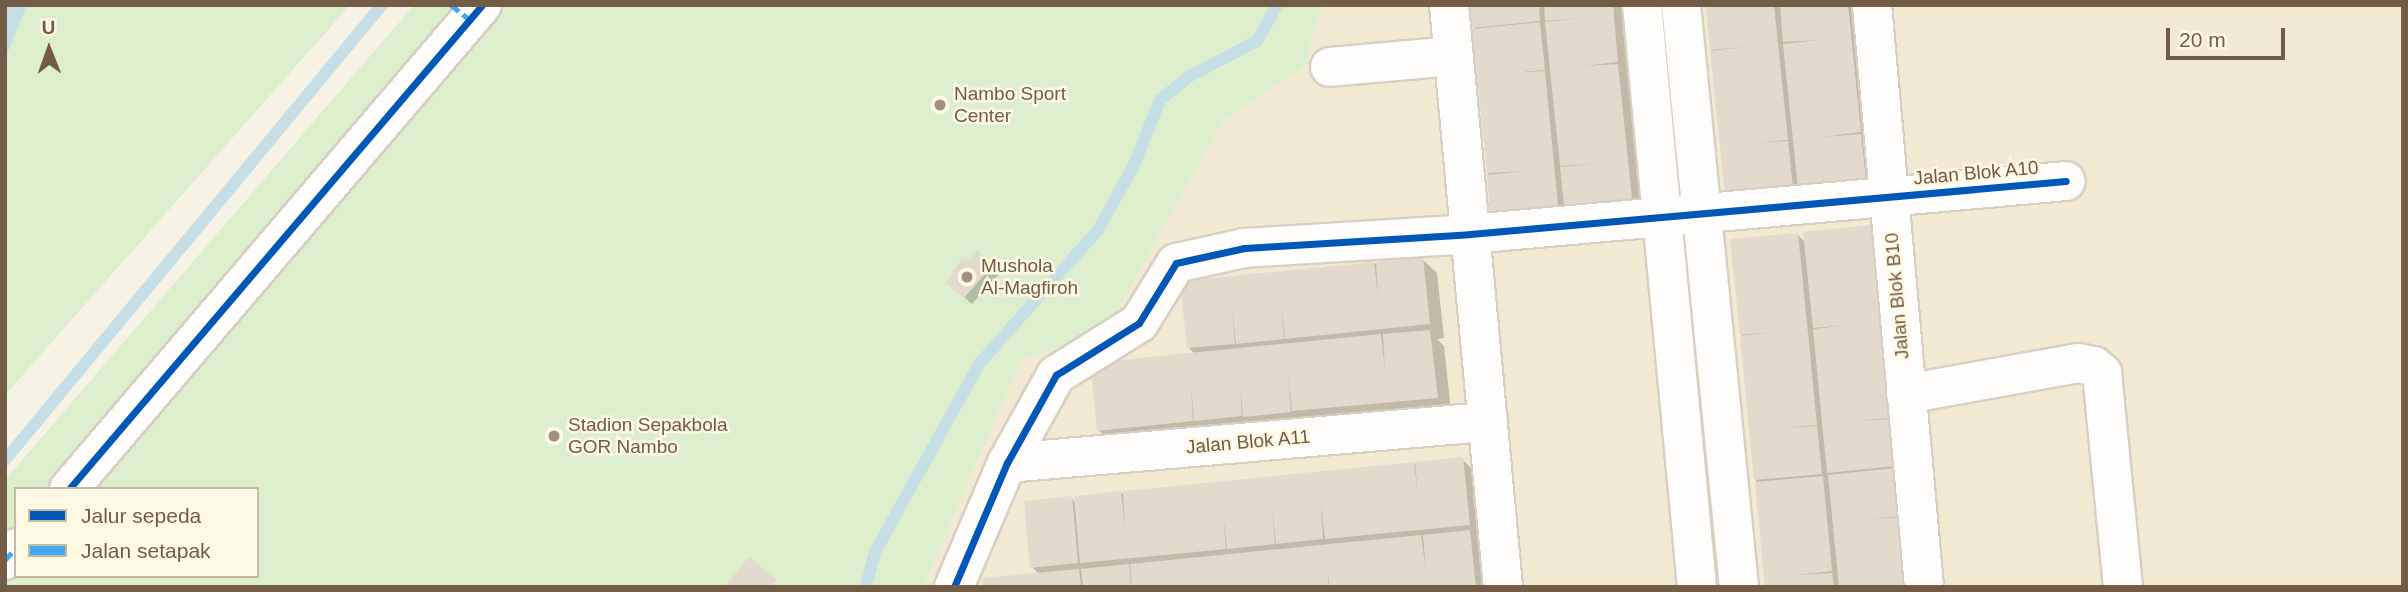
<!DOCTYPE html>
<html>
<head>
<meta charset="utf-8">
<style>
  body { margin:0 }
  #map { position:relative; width:2408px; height:592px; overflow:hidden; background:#f6f2e4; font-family:Helvetica,sans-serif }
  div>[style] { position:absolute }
  .residential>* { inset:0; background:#f2e9d3 }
  .green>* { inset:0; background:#ddeecd }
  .water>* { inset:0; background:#c6dfe6 }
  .shadow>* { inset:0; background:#0003 }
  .stream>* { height:12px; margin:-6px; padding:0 6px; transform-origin:6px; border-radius:6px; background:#c6dfe6 }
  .building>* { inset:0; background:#e2dacc }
  .roads { filter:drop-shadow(2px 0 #d7cfc3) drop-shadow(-2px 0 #d7cfc3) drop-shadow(0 2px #d7cfc3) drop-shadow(0 -2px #d7cfc3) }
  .street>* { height:38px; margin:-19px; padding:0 19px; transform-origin:19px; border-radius:19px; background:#fefdfb }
  .quiet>* { height:5px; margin-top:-2.5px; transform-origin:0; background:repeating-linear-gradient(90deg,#3fa9f5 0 10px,transparent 0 15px) }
  .cycleway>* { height:7px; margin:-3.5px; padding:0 3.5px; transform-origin:3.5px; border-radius:3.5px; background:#0057b8 }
  .dots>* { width:19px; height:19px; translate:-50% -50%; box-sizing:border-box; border:4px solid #fff8e4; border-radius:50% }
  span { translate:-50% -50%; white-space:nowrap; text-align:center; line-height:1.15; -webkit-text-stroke:5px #fff8e4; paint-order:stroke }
  .poi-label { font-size:19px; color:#735c45 }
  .left { translate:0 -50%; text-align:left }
  .street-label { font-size:19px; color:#735c45 }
  .frame { position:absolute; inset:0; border:7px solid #735c45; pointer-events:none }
  .legend { position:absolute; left:14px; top:487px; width:245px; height:91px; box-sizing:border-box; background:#fff8e4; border:2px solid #c7baa4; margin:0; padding:9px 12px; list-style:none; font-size:21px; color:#735c45 }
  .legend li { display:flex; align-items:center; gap:14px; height:35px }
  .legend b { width:35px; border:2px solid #c7baa4 }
  .north { position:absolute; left:14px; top:14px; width:70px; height:70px; -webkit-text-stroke:5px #fff8e4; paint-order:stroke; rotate:359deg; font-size:19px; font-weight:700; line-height:28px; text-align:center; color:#735c45 }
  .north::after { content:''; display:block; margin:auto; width:24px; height:32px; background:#735c45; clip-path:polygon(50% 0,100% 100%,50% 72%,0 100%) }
  .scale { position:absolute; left:2166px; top:28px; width:119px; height:32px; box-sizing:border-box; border:4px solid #735c45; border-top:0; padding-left:9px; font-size:21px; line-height:24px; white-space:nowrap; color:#735c45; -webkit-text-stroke:5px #fff8e4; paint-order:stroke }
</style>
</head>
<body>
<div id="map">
  <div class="residential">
    <i style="clip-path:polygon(1322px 5px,2403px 5px,2403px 587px,923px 587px,1021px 361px,1107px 329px,1223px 122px,1305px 66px)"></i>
  </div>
  <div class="green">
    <i style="clip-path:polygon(5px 5px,350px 5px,5px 395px)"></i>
    <i style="clip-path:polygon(evenodd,414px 5px,1322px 5px,1305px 66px,1223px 122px,1107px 329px,1021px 361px,923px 587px,5px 587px,5px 480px,414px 5px,16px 489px,257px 489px,257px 576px,16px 576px,16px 489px)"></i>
  </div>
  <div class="water">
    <i style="clip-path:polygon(5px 5px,27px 5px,5px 59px)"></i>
  </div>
  <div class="shadow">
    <i style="clip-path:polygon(1472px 5px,1625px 5px,1646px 222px,1493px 221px)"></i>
    <i style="clip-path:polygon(1707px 5px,1861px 5px,1879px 195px,1726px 194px)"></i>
    <i style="clip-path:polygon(1871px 227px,1885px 242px,1920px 587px,1767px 587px,1732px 241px,1797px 234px,1806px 243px)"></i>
    <i style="clip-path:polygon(977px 252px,999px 274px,972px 304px,956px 290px)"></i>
    <i style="clip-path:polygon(1422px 259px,1437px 273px,1444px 338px,1437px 339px,1444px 346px,1451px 411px,1113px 444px,1098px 430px,1196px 355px,1189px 348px,1182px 283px)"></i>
    <i style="clip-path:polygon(1462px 459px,1477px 474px,1484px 539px,1477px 539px,1484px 546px,1488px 587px,985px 587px,1039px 574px,1032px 567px,1071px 498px,1076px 503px,1076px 498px)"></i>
  </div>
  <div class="stream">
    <i style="left:5px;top:460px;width:591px;rotate:-50.36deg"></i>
    <i style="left:866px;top:587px;width:36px;rotate:-76deg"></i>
    <i style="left:875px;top:552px;width:215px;rotate:-61deg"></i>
    <i style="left:979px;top:364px;width:179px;rotate:-48.4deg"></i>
    <i style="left:1098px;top:230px;width:74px;rotate:-61deg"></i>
    <i style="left:1134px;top:165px;width:70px;rotate:-68.2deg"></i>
    <i style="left:1160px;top:100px;width:36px;rotate:-39deg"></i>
    <i style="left:1188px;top:77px;width:78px;rotate:-27.6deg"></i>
    <i style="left:1257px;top:41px;width:41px;rotate:-60.9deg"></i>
  </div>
  <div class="building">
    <i style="clip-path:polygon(1470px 5px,1539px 5px,1540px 21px,1472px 28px)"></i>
    <i style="clip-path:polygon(1544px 5px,1613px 5px,1618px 62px,1583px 66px,1618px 64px,1633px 208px,1565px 215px,1560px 167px,1595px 164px,1560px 166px,1545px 22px,1581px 18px,1545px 21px)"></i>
    <i style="clip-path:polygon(1706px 5px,1774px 5px,1788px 140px,1753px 143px,1788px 141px,1793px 188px,1725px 195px,1710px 51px,1745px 47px,1710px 50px)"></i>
    <i style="clip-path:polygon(1780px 5px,1848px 5px,1861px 132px,1823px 137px,1861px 134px,1866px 181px,1798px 188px,1783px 44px,1818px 40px,1783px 42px)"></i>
    <i style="clip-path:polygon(1540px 22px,1545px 70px,1510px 73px,1545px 71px,1559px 215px,1491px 222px,1487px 175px,1522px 171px,1487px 173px,1472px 29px)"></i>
    <i style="clip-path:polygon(1871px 225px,1891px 418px,1855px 421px,1891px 419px,1895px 466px,1827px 473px,1813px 329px,1848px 325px,1813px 328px,1803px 232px)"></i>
    <i style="clip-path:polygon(1798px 233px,1817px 425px,1782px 428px,1817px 426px,1822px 474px,1754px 480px,1740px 336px,1775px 332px,1740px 335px,1730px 239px)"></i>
    <i style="clip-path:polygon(977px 250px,993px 265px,964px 298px,946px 283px,962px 258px,966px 261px)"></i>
    <i style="clip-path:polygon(1423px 257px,1430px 324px,1285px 339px,1281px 304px,1284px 339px,1236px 344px,1232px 309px,1235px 344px,1187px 348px,1180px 281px,1374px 262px,1378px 297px,1376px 262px)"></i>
    <i style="clip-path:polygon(1430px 330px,1438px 398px,1292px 411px,1288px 374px,1291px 412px,1243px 417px,1240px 385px,1242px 416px,1194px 421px,1191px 386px,1193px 421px,1097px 431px,1090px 363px,1381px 334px,1385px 372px,1383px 334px)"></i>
    <i style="clip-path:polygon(1463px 457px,1470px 525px,1325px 539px,1321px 504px,1323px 539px,1276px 544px,1272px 509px,1275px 544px,1227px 549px,1223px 514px,1226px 549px,1080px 563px,1074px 496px,1121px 491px,1125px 526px,1123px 491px,1414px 462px,1418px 497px,1415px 462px)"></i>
    <i style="clip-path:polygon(1895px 468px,1900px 516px,1865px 520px,1900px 517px,1907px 587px,1839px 587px,1828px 475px)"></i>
    <i style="clip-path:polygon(1823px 476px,1832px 571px,1797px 575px,1832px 573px,1834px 587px,1765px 587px,1755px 482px)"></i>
    <i style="clip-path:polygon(1072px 496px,1078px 563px,1030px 568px,1024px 501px)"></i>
    <i style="clip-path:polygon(1470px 530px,1476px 587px,1329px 587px,1328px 574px,1328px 587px,1132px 587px,1130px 564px,1421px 535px,1426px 572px,1423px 535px)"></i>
    <i style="clip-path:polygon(749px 557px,777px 580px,772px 587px,724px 587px)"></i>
    <i style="clip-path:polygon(1129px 564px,1131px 587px,1083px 587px,1081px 569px)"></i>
    <i style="clip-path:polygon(1079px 569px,1081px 587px,983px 587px,982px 578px)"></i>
  </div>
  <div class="roads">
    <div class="street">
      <i style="left:1449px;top:5px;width:584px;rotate:84.7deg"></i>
      <i style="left:1642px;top:5px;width:585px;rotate:84.6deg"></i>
      <i style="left:1681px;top:5px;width:585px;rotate:84.31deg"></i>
      <i style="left:1872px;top:5px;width:584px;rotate:84.89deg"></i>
      <i style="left:1330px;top:67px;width:124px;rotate:-5.1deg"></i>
      <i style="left:1906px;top:394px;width:175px;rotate:-10.2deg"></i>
      <i style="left:2078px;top:363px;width:16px;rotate:11deg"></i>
      <i style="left:2094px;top:366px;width:11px;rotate:41deg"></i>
      <i style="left:2102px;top:373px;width:215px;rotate:84.4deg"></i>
      <i style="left:1007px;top:463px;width:483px;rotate:-4.9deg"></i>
      <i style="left:69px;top:489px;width:636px;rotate:-49.53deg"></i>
      <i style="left:5px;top:560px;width:16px;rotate:-47deg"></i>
      <i style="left:954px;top:587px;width:135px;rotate:-66.9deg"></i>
      <i style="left:1007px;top:463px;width:101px;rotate:-60.9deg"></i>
      <i style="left:1056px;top:375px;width:98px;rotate:-32.1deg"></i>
      <i style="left:1139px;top:323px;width:70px;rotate:-58.3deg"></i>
      <i style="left:1176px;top:263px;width:70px;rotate:-12.4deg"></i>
      <i style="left:1244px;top:248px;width:226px;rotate:-3.5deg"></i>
      <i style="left:1470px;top:234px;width:598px;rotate:-5.08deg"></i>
    </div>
  </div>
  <div class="quiet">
    <i style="left:451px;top:5px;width:24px;rotate:38deg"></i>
    <i style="left:5px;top:560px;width:16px;rotate:-47deg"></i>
  </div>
  <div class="cycleway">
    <i style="left:69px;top:489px;width:636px;rotate:-49.53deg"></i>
    <i style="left:954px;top:587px;width:135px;rotate:-66.9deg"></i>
    <i style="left:1007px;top:463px;width:101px;rotate:-60.9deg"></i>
    <i style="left:1056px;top:375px;width:98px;rotate:-32.1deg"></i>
    <i style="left:1139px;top:323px;width:70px;rotate:-58.3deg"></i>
    <i style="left:1176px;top:263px;width:70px;rotate:-12.4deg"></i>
    <i style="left:1244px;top:248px;width:226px;rotate:-3.5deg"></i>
    <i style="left:1470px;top:234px;width:598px;rotate:-5.08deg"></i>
  </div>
  <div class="dots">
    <i style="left:940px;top:105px;background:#a1907d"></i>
    <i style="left:967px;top:277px;background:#a1907d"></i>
    <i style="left:554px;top:436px;background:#a1907d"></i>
  </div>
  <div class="poi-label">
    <span class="left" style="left:954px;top:105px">Nambo Sport<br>Center</span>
    <span class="left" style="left:981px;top:277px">Mushola<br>Al-Magfiroh</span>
    <span class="left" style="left:568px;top:436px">Stadion Sepakbola<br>GOR Nambo</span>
  </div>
  <div class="street-label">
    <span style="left:1976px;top:173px;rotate:-5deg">Jalan Blok A10</span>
    <span style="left:1897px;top:296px;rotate:-95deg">Jalan Blok B10</span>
    <span style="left:1248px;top:442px;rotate:-5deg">Jalan Blok A11</span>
  </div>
  <div class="frame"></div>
  <ul class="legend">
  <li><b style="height:9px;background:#0057b8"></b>Jalur sepeda</li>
  <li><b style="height:9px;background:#3fa9f5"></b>Jalan setapak</li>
  </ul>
  <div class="north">U</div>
  <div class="scale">20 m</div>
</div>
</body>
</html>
